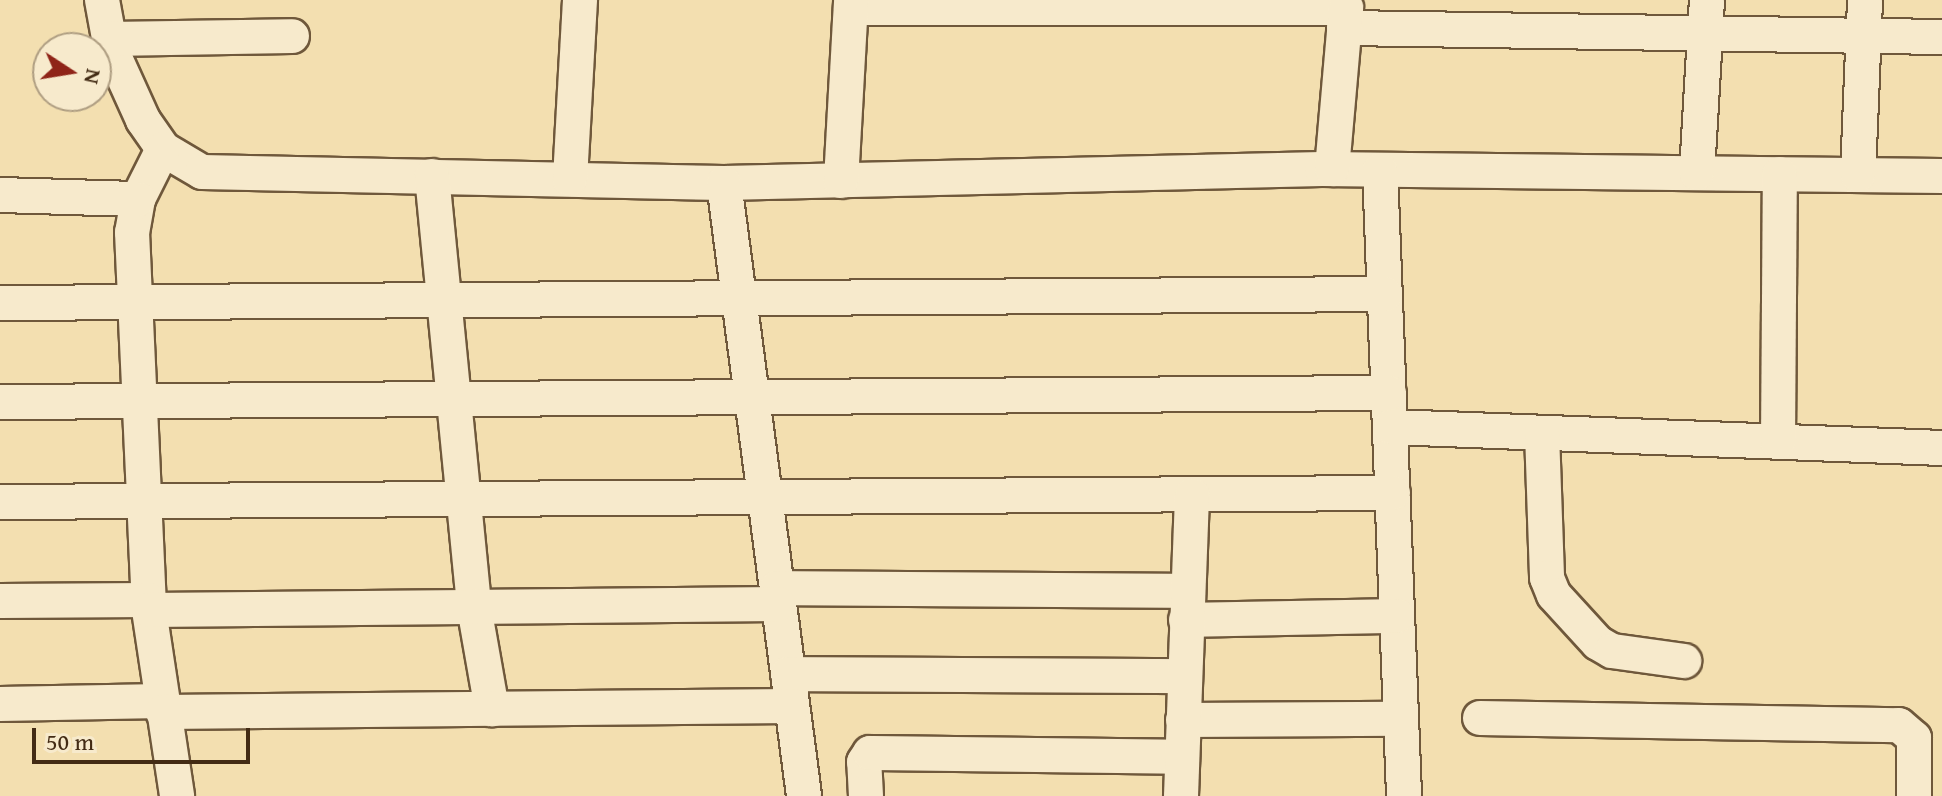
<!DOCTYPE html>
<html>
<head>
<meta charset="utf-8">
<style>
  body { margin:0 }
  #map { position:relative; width:1942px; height:796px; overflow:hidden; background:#f3dfb0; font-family:"Gentium Book Plus",serif }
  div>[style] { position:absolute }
  .roads { filter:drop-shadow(2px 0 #6f583b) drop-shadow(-2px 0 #6f583b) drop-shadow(0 2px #6f583b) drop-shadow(0 -2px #6f583b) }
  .minor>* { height:34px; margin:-17px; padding:0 17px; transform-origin:17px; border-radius:17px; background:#f7eacc }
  span { translate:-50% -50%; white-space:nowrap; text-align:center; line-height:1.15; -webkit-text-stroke:8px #f7eacc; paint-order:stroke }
  .north { position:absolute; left:32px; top:32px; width:80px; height:80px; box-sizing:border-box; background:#f7eacc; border:2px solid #af9e82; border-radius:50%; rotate:102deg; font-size:22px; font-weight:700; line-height:32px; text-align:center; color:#432b14 }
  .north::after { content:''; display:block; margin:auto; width:28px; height:36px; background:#8f2418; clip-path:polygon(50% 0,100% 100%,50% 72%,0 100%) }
  .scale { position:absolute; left:32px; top:728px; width:218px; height:36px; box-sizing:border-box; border:4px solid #432b14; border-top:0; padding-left:10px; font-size:24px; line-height:28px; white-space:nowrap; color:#432b14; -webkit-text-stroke:6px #f7eacc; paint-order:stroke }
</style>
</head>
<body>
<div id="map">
  <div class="roads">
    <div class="minor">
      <i style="left:102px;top:0;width:50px;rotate:79.6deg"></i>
      <i style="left:111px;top:49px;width:78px;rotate:65.7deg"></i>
      <i style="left:143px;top:120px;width:35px;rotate:55deg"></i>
      <i style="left:163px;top:149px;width:45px;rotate:30.5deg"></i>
      <i style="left:202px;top:172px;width:522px;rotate:1.21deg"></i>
      <i style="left:724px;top:183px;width:598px;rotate:-1.34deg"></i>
      <i style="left:1322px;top:169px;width:620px;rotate:0.65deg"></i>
      <i style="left:851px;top:8px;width:495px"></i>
      <i style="left:1344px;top:28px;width:598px;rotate:0.86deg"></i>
      <i style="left:109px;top:39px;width:183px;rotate:-0.9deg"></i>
      <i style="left:163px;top:149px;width:56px;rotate:116.6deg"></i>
      <i style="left:138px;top:199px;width:34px;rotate:100deg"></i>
      <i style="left:132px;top:232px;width:378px;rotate:87.4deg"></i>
      <i style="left:149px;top:610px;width:188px;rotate:81.4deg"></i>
      <i style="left:1332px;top:169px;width:162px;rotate:-85deg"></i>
      <i style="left:1380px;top:170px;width:626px;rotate:87.8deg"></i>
      <i style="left:1697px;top:173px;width:173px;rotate:-86.7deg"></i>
      <i style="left:1858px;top:175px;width:175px;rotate:-87.7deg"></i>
      <i style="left:432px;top:176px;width:433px;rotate:84.4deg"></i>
      <i style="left:474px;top:607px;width:104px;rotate:80deg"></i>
      <i style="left:570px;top:179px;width:179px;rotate:-86.8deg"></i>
      <i style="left:841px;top:181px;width:181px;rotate:-86.8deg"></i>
      <i style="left:724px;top:183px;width:618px;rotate:82.56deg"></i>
      <i style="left:0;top:195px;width:138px;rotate:1.7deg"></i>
      <i style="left:0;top:303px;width:1385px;rotate:-0.37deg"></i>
      <i style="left:0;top:402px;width:1389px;rotate:-0.37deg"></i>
      <i style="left:1391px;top:427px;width:551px;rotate:2.18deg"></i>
      <i style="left:1542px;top:433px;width:145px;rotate:88deg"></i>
      <i style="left:1547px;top:578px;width:18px;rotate:68deg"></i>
      <i style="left:1554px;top:595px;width:65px;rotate:47.5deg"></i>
      <i style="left:1598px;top:643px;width:16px;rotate:30deg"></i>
      <i style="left:1612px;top:651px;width:73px;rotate:7.9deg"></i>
      <i style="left:1778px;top:442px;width:268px;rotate:-89.6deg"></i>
      <i style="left:0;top:502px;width:1393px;rotate:-0.37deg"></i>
      <i style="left:777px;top:588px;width:410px;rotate:0.4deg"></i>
      <i style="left:0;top:601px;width:149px;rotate:-0.4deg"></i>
      <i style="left:149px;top:610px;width:629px;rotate:-0.55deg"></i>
      <i style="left:1186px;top:620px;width:211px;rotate:-1.1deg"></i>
      <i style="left:788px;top:674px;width:397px;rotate:0.3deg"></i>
      <i style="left:0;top:704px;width:162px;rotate:-1.1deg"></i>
      <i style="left:163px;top:712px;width:629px;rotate:-0.55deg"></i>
      <i style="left:1480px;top:718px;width:419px;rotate:1deg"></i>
      <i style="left:1899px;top:725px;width:20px;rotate:41deg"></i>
      <i style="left:1914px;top:738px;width:58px;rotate:90deg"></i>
      <i style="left:1183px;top:720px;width:218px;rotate:-0.3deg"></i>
      <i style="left:866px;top:796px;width:34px;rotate:-93deg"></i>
      <i style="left:864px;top:762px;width:11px;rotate:-56deg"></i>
      <i style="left:870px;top:753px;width:312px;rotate:0.7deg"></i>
      <i style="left:1181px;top:796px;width:301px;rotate:-87.9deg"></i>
    </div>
  </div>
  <div class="north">N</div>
  <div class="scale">50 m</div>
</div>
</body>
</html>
